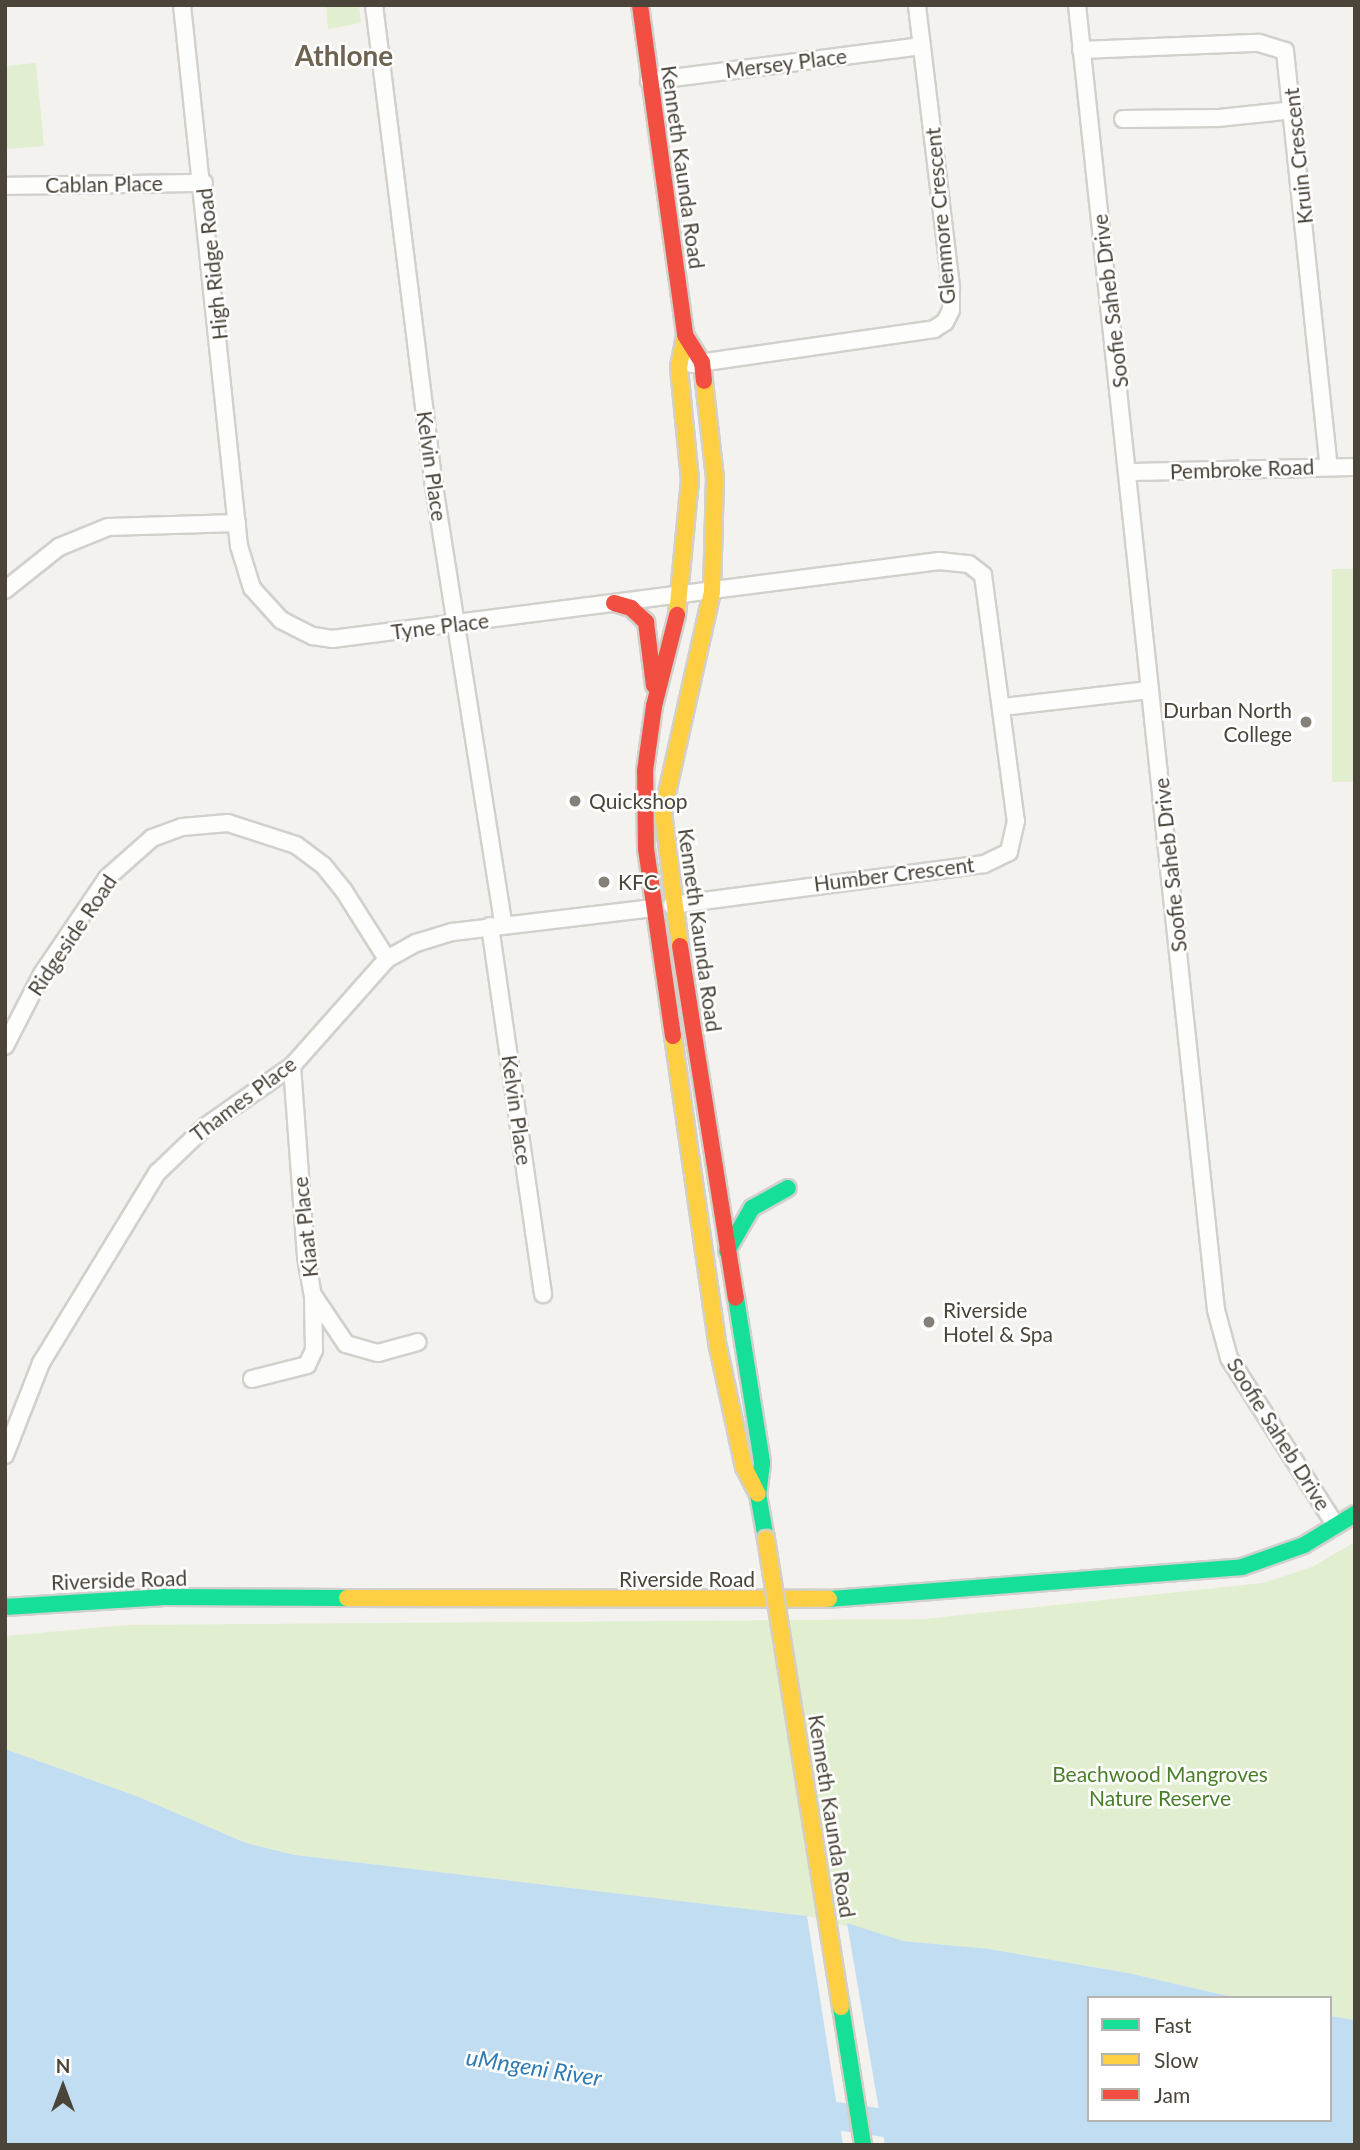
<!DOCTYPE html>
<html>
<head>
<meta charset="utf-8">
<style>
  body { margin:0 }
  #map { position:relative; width:1360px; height:2150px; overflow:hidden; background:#f4f2ee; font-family:Lato,sans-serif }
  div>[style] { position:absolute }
  .green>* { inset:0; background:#e1eecf }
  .water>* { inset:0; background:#c0ddf1 }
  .river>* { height:28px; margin:-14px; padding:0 14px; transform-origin:14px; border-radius:14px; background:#c0ddf1 }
  .roads { filter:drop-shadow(2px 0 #d2d0cb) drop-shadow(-2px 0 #d2d0cb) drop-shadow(0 2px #d2d0cb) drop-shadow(0 -2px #d2d0cb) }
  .street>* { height:16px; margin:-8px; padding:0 8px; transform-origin:8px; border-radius:8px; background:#fdfdfc }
  .fast>* { height:16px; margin:-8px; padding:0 8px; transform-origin:8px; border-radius:8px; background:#16e098 }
  .slow>* { height:16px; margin:-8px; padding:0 8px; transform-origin:8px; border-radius:8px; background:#ffcf43 }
  .jam>* { height:16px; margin:-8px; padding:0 8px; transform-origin:8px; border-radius:8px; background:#f24e42 }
  .bridges { filter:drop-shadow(2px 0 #d3cfc5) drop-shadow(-2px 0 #d3cfc5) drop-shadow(0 2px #d3cfc5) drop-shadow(0 -2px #d3cfc5) }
  .fast-bridge>* { height:16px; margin:-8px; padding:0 8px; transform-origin:8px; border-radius:8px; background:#16e098 }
  .slow-bridge>* { height:16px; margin:-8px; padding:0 8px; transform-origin:8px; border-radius:8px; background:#ffcf43 }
  .dots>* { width:19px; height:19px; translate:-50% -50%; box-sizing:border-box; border:4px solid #fff; border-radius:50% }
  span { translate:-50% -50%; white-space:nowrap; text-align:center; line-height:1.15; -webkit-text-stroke:5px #fff; paint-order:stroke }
  .street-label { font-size:21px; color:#4b4439 }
  .poi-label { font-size:21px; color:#4b4439 }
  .right { translate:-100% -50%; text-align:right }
  .left { translate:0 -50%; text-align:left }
  .park-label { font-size:21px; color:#4a7f2a }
  .water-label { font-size:23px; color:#2e7ab2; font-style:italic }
  .district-label { font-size:28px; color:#6e6250; font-weight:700 }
  .frame { position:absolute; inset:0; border:7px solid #4b4439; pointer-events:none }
  .legend { position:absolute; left:1087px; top:1996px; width:245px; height:126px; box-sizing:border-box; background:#fff; border:2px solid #b7b4b0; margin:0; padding:9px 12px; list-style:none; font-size:21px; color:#4b4439 }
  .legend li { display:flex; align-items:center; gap:14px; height:35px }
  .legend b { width:35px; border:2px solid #b7b4b0 }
  .north { position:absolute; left:28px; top:2052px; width:70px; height:70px; -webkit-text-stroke:5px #fff; paint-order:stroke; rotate:0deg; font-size:19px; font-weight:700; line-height:28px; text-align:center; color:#4b4439 }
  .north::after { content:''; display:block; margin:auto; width:24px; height:32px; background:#4b4439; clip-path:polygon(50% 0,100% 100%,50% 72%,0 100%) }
</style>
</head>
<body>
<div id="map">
  <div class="green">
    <i style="clip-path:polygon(326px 5px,359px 5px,361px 23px,328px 29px)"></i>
    <i style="clip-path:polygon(36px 63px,44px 146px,5px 149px,5px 66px)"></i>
    <i style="clip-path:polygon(1332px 569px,1355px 569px,1355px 782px,1332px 782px)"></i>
    <i style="clip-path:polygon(1355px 1542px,1355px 2020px,1330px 2016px,1330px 1998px,1237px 1998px,1128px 1973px,989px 1949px,903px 1941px,807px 1916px,295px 1855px,246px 1843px,139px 1797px,5px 1749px,5px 1636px,127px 1625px,925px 1619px,1263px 1583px,1312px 1567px)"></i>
  </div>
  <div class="water">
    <i style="clip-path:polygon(5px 1749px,139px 1797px,246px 1843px,295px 1855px,807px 1916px,843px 2145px,5px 2145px)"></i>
    <i style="clip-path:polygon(847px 1923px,903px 1941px,989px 1949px,1128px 1973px,1237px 1998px,1089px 1998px,1089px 2120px,1330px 2120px,1330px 2016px,1355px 2020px,1355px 2145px,885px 2145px)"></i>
  </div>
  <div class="river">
    <i style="left:802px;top:2111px;width:117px;rotate:8.3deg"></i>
  </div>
  <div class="roads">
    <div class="street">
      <i style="left:182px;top:5px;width:544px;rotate:83.99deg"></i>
      <i style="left:239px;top:546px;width:44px;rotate:72.8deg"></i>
      <i style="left:252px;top:588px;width:43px;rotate:47.8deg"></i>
      <i style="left:281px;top:620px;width:36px;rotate:27deg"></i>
      <i style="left:313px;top:636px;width:19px;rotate:9deg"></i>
      <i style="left:332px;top:639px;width:612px;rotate:-7.32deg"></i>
      <i style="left:939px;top:561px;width:30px;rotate:6deg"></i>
      <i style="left:969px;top:564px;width:18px;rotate:38deg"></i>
      <i style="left:983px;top:575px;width:248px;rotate:82.4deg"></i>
      <i style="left:1016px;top:821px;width:32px;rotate:103deg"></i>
      <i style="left:1009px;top:852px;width:28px;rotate:154deg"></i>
      <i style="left:984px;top:864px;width:315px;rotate:172.5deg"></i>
      <i style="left:374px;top:5px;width:485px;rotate:82.9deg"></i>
      <i style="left:434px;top:486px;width:443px;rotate:81deg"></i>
      <i style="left:1077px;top:5px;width:1312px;rotate:83.92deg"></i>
      <i style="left:1216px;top:1310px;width:50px;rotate:74.8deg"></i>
      <i style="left:1229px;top:1358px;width:199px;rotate:57.5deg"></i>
      <i style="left:1081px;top:50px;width:178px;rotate:-2.3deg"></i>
      <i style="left:1259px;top:43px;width:27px;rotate:17deg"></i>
      <i style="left:1285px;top:51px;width:418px;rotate:84deg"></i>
      <i style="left:649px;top:81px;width:275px;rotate:-7.3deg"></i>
      <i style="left:1123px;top:119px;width:95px;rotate:-0.6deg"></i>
      <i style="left:1218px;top:118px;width:76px;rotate:-6deg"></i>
      <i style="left:5px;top:186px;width:199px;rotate:-0.9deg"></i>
      <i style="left:692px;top:364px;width:245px;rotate:-8.2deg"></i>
      <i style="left:934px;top:329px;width:13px;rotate:-32deg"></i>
      <i style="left:945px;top:322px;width:13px;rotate:-63deg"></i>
      <i style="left:951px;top:310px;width:23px;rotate:-90deg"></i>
      <i style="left:951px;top:287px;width:284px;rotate:-96.9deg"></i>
      <i style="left:1130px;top:472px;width:225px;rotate:-1.3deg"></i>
      <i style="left:5px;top:590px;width:69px;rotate:-38.5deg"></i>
      <i style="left:59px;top:547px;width:53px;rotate:-22.2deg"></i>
      <i style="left:108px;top:527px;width:129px;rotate:-1.8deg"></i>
      <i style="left:1003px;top:707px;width:148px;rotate:-6.6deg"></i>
      <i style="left:490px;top:926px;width:372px;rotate:81.8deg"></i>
      <i style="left:5px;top:1046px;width:81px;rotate:-62.8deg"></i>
      <i style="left:42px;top:974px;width:116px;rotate:-55.9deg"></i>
      <i style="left:107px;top:878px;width:60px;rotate:-41.6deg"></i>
      <i style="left:152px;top:838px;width:32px;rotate:-20deg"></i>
      <i style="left:182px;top:827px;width:46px;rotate:-5deg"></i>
      <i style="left:228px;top:823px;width:71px;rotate:17.9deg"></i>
      <i style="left:296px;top:845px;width:34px;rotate:37deg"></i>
      <i style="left:323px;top:865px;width:33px;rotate:51deg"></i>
      <i style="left:344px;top:891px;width:80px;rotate:57.7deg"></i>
      <i style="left:292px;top:1066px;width:192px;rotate:85.8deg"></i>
      <i style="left:306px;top:1257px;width:39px;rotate:80deg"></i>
      <i style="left:313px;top:1295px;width:59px;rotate:56deg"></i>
      <i style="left:346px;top:1344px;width:33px;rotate:16deg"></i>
      <i style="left:378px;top:1353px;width:41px;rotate:-15.4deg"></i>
      <i style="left:252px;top:1379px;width:57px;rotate:-14.3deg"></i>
      <i style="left:307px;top:1365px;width:17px;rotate:-65deg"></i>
      <i style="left:314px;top:1350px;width:53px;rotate:-91.1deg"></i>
      <i style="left:5px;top:1455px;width:99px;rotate:-68.6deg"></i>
      <i style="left:41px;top:1363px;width:223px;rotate:-58.6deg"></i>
      <i style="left:157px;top:1173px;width:68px;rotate:-43.8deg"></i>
      <i style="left:206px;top:1126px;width:105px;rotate:-34.9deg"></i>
      <i style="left:292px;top:1066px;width:143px;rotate:-48.4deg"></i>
      <i style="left:387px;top:959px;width:33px;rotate:-29deg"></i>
      <i style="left:416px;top:943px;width:38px;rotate:-17deg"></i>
      <i style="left:452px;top:932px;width:203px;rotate:-6.8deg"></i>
    </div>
    <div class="fast">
      <i style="left:727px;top:1251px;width:50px;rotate:-59.8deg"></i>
      <i style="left:752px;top:1208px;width:41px;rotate:-29.1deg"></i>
      <i style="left:736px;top:1298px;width:167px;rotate:81deg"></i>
      <i style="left:762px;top:1463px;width:31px;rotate:97deg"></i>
      <i style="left:758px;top:1494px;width:46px;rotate:79.9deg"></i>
      <i style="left:829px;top:1599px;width:414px;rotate:-4.4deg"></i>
      <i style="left:1242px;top:1567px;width:66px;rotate:-19.5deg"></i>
      <i style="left:1304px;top:1545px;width:60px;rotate:-31.3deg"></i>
      <i style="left:5px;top:1607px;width:157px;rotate:-3.6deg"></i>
      <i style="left:162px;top:1597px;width:185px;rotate:0.3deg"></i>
    </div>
    <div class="slow">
      <i style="left:677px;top:615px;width:136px;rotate:-84.5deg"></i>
      <i style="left:690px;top:480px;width:114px;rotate:-95.6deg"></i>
      <i style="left:679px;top:367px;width:33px;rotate:-79deg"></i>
      <i style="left:680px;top:946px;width:136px;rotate:-97.2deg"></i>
      <i style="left:663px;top:811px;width:224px;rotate:-77.4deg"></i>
      <i style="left:712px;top:592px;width:114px;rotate:-88.5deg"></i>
      <i style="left:715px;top:478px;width:98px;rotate:-96.5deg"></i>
      <i style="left:673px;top:1036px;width:314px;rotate:81.8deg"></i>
      <i style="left:718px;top:1347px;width:123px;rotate:77.8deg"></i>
      <i style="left:744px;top:1467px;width:30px;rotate:63deg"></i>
      <i style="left:347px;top:1598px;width:482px;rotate:0.1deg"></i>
    </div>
    <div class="jam">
      <i style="left:640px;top:5px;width:333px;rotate:82.2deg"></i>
      <i style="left:685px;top:335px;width:32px;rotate:58deg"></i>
      <i style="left:702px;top:362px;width:19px;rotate:84deg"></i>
      <i style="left:614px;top:603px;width:18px;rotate:16deg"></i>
      <i style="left:631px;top:608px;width:21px;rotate:43deg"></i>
      <i style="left:646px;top:622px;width:64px;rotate:82.9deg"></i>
      <i style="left:680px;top:946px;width:356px;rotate:81deg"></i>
      <i style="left:673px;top:1036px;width:189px;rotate:-98.2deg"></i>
      <i style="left:646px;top:849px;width:78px;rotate:-90.7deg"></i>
      <i style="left:645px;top:771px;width:66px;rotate:-82.1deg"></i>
      <i style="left:654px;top:706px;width:94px;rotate:-75.8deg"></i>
    </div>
  </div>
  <div class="bridges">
    <div class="fast-bridge">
      <i style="left:841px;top:2007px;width:140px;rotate:80.9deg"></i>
    </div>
    <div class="slow-bridge">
      <i style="left:766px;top:1539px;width:474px;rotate:80.9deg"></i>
    </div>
  </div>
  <div class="dots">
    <i style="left:1306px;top:722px;background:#868178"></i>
    <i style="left:575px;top:801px;background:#868178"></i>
    <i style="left:604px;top:882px;background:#868178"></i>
    <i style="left:929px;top:1322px;background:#868178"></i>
  </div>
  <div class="street-label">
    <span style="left:786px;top:63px;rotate:-7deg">Mersey Place</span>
    <span style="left:1298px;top:156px;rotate:-96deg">Kruin Crescent</span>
    <span style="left:683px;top:167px;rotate:82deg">Kenneth Kaunda Road</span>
    <span style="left:104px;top:184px;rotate:-1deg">Cablan Place</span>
    <span style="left:940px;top:216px;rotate:-95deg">Glenmore Crescent</span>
    <span style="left:212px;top:264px;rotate:-96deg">High Ridge Road</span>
    <span style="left:1110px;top:301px;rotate:-97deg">Soofie Saheb Drive</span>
    <span style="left:432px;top:466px;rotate:82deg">Kelvin Place</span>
    <span style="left:1242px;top:469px;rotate:-2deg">Pembroke Road</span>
    <span style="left:440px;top:626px;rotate:-7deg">Tyne Place</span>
    <span style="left:1170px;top:865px;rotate:-96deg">Soofie Saheb Drive</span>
    <span style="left:894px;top:874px;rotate:-7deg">Humber Crescent</span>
    <span style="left:700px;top:930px;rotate:82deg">Kenneth Kaunda Road</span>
    <span style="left:72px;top:935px;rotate:-56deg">Ridgeside Road</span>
    <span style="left:243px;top:1099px;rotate:-37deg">Thames Place</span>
    <span style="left:517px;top:1110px;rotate:82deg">Kelvin Place</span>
    <span style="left:305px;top:1227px;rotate:-96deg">Kiaat Place</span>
    <span style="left:1279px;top:1434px;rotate:58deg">Soofie Saheb Drive</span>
    <span style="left:687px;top:1579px">Riverside Road</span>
    <span style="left:119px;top:1580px;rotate:-2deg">Riverside Road</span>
    <span style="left:832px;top:1816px;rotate:81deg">Kenneth Kaunda Road</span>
  </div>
  <div class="poi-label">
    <span class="right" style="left:1292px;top:722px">Durban North<br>College</span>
    <span class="left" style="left:589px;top:801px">Quickshop</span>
    <span class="left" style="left:618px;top:882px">KFC</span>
    <span class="left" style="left:943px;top:1322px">Riverside<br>Hotel &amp; Spa</span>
  </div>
  <div class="park-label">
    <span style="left:1160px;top:1786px">Beachwood Mangroves<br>Nature Reserve</span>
  </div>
  <div class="water-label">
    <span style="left:534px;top:2067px;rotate:9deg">uMngeni River</span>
  </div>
  <div class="district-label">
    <span style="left:344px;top:55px">Athlone</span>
  </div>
  <div class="frame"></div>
  <ul class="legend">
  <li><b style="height:9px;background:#16e098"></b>Fast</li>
  <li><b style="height:9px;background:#ffcf43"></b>Slow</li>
  <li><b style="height:9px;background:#f24e42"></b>Jam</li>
  </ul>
  <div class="north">N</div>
</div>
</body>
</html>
